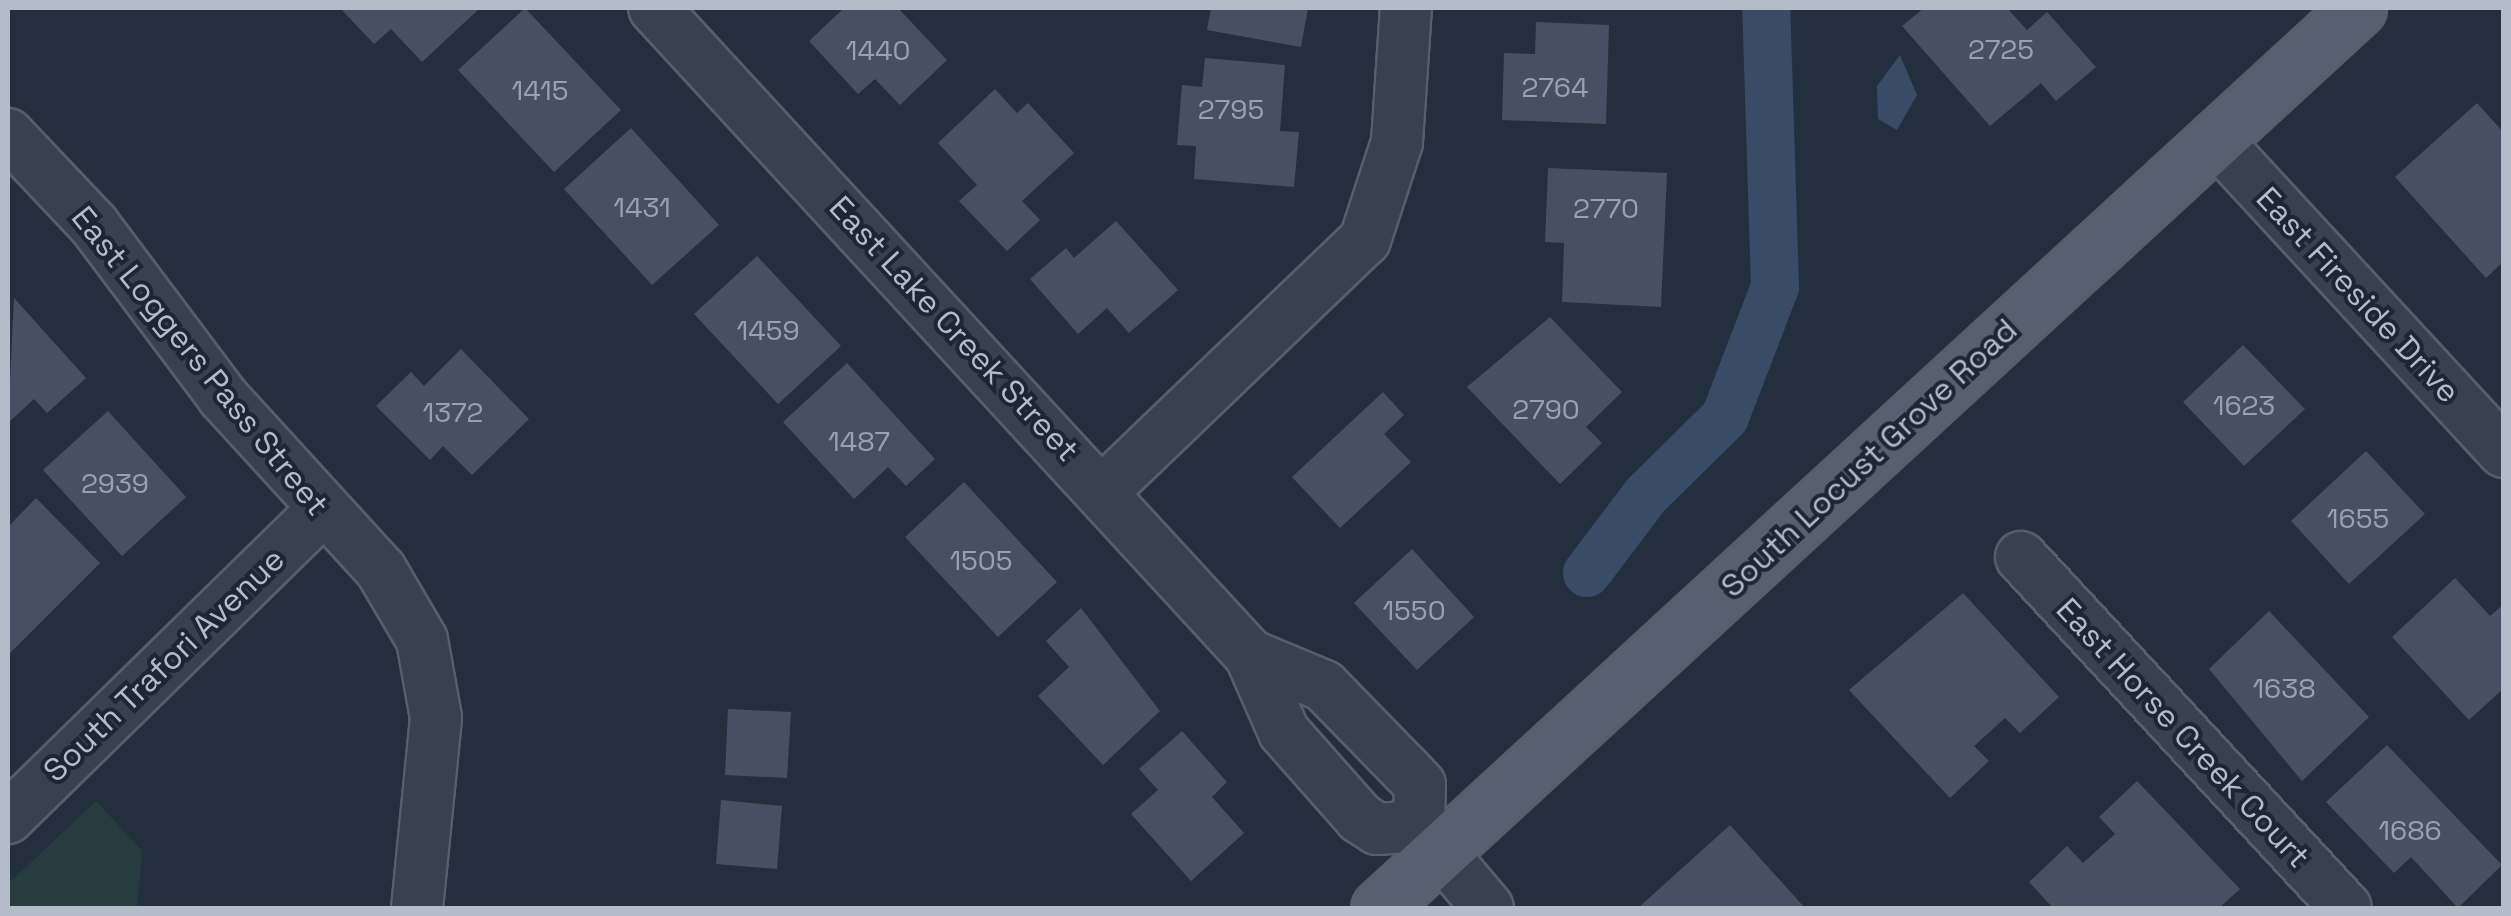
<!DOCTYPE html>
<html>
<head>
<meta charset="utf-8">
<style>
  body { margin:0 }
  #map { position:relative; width:2511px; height:916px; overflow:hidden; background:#242f3e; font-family:"Space Grotesk",sans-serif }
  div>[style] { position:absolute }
  .green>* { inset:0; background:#263c3f }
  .water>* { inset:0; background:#394c67 }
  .canal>* { height:48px; margin:-24px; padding:0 24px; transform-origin:24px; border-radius:24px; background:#394c67 }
  .building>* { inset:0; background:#455162 }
  .roads { filter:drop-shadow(2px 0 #565f6c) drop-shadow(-2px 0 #565f6c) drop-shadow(0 2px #565f6c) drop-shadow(0 -2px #565f6c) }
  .minor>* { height:50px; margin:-25px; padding:0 25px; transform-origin:25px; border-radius:25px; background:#38414e }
  .major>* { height:55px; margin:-27.5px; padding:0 27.5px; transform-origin:27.5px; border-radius:27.5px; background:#56606e }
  span { translate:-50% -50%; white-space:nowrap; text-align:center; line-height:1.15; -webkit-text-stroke:8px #1d2633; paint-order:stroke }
  .number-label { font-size:28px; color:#98a1af }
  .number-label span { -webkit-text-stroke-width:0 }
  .street-label { font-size:32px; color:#b4bcc9 }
  .frame { position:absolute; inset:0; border:10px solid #b4bcc9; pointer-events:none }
</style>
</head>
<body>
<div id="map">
  <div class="green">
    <i style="clip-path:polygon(96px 801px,142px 851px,137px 908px,8px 908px,8px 884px)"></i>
  </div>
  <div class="water">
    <i style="clip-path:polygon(1900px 55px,1917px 95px,1897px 130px,1878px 119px,1877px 86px)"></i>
  </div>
  <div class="canal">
    <i style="left:1587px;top:573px;width:98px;rotate:-52.9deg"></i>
    <i style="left:1646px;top:495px;width:111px;rotate:-44.6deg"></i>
    <i style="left:1725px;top:417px;width:139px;rotate:-69deg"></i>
    <i style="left:1775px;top:287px;width:279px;rotate:-91.8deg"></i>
  </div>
  <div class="building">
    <i style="clip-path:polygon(340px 8px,480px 8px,422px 62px,391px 29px,374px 44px)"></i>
    <i style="clip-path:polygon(525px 8px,621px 110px,554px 172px,458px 70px)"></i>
    <i style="clip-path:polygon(844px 8px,898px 8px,947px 60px,900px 105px,875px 79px,858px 94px,809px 41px)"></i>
    <i style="clip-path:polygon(1211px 8px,1308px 8px,1301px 47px,1207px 30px)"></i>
    <i style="clip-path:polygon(1924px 8px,2007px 8px,2027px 30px,2047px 12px,2096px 67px,2056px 101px,2041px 83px,1990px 126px,1902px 26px)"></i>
    <i style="clip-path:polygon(1536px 22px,1609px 25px,1606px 124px,1502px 120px,1504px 53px,1535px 54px)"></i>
    <i style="clip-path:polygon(1205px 58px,1285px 65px,1280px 131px,1299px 132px,1294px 187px,1194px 179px,1196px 146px,1177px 145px,1182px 85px,1202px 87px)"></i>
    <i style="clip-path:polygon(995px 89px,1017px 113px,1028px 103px,1074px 153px,1022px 201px,1040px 220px,1007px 251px,959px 201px,977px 185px,938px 143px)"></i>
    <i style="clip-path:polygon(2477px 103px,2504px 133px,2504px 261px,2486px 278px,2395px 177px)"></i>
    <i style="clip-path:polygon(631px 128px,719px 225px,652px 285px,564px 189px)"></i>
    <i style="clip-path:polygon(1548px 168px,1667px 173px,1661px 307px,1562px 302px,1564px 243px,1545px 242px)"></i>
    <i style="clip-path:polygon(1116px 221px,1178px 290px,1129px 333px,1107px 308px,1078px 334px,1030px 279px,1066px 248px,1074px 258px)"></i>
    <i style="clip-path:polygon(757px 256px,841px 346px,778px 404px,694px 314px)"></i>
    <i style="clip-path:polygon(14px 298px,86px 378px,47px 413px,34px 399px,8px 423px)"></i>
    <i style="clip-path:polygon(1550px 317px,1622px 392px,1586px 427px,1602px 443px,1560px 484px,1467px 387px)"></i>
    <i style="clip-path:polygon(2243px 345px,2305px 409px,2244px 466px,2183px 402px)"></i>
    <i style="clip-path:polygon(461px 349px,529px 419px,472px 475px,443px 446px,430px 460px,376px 406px,411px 372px,424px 386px)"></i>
    <i style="clip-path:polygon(847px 363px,935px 459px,906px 486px,888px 467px,854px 499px,783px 422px)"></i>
    <i style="clip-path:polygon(1383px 392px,1404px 415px,1384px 434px,1411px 462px,1340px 528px,1292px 477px)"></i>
    <i style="clip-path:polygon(108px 411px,186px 497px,122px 556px,43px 470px)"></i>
    <i style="clip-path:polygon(2366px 451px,2425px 514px,2349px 584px,2291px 521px)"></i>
    <i style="clip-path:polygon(964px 482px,1057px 582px,998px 637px,905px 537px)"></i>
    <i style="clip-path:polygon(36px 498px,100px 563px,8px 655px,8px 527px)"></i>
    <i style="clip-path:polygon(1412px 549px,1474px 617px,1417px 670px,1354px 603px)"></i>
    <i style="clip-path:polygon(2455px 578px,2490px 616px,2504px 604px,2504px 688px,2469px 720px,2392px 637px)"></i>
    <i style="clip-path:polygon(1963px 593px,2059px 697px,2020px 733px,2005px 718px,1974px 746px,1989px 761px,1950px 798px,1849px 690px)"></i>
    <i style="clip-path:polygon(1081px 608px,1160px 711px,1103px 765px,1038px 696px,1069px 667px,1046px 641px)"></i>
    <i style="clip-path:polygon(2269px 611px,2369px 717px,2302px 781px,2209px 669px)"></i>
    <i style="clip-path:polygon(728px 709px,791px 712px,787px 778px,725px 775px)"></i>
    <i style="clip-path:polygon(1182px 731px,1227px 782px,1212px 797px,1244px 833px,1191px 881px,1131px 814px,1158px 790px,1139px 769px)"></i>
    <i style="clip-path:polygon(2387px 745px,2502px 865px,2458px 908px,2411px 857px,2394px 873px,2326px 802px)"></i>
    <i style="clip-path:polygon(2137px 781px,2240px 889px,2219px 908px,2053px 908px,2029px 882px,2067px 846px,2083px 863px,2115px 834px,2099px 817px)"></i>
    <i style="clip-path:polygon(721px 800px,782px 806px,777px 869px,716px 864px)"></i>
    <i style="clip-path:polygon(1730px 825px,1805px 908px,1638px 908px)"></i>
  </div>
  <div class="roads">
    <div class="minor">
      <i style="left:654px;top:8px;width:880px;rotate:47.35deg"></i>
      <i style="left:1250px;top:655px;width:84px;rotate:66.2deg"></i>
      <i style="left:1284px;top:732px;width:115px;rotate:48.5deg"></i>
      <i style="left:1360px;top:818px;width:20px;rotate:33deg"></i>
      <i style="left:1377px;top:829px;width:42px;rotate:-4.1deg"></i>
      <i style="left:8px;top:134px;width:125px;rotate:46.6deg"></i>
      <i style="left:94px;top:225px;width:215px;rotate:53.1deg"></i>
      <i style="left:223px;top:397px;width:234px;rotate:47.6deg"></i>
      <i style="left:381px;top:570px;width:81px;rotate:59.6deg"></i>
      <i style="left:422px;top:640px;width:79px;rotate:79.8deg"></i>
      <i style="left:436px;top:718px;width:191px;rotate:95.7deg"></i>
      <i style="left:2214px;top:138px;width:427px;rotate:47.3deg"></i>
      <i style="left:1103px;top:491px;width:363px;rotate:-43.8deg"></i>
      <i style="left:1365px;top:240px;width:103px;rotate:-71.9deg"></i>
      <i style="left:1397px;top:142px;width:134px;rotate:-86.2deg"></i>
      <i style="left:2021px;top:557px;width:478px;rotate:47.2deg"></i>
      <i style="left:1250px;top:655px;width:80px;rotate:22.7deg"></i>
      <i style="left:1324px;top:686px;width:119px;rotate:45.7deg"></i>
      <i style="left:1407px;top:771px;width:19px;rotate:47deg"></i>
      <i style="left:1420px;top:785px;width:41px;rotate:91.4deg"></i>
      <i style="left:1419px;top:826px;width:107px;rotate:49.9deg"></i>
      <i style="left:8px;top:818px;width:438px;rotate:-44.4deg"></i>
    </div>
    <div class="major">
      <i style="left:1379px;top:908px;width:1330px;rotate:-42.59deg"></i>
    </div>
  </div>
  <div class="number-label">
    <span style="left:2001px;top:49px">2725</span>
    <span style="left:878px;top:50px">1440</span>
    <span style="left:1555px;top:87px">2764</span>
    <span style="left:540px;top:90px">1415</span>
    <span style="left:1231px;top:109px">2795</span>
    <span style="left:642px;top:207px">1431</span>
    <span style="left:1606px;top:208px">2770</span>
    <span style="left:768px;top:330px">1459</span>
    <span style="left:2244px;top:405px">1623</span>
    <span style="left:1546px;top:409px">2790</span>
    <span style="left:453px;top:412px">1372</span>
    <span style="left:859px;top:441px">1487</span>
    <span style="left:115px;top:483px">2939</span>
    <span style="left:2358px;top:518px">1655</span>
    <span style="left:981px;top:560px">1505</span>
    <span style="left:1414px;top:610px">1550</span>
    <span style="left:2284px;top:688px">1638</span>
    <span style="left:2410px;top:830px">1686</span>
  </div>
  <div class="street-label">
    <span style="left:2358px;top:295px;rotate:47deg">East Fireside Drive</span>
    <span style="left:954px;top:329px;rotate:47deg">East Lake Creek Street</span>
    <span style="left:200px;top:361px;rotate:51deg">East Loggers Pass Street</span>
    <span style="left:1869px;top:458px;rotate:-43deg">South Locust Grove Road</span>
    <span style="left:164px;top:665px;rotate:-44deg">South Trafori Avenue</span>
    <span style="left:2183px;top:733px;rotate:47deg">East Horse Creek Court</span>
  </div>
  <div class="frame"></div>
</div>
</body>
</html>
